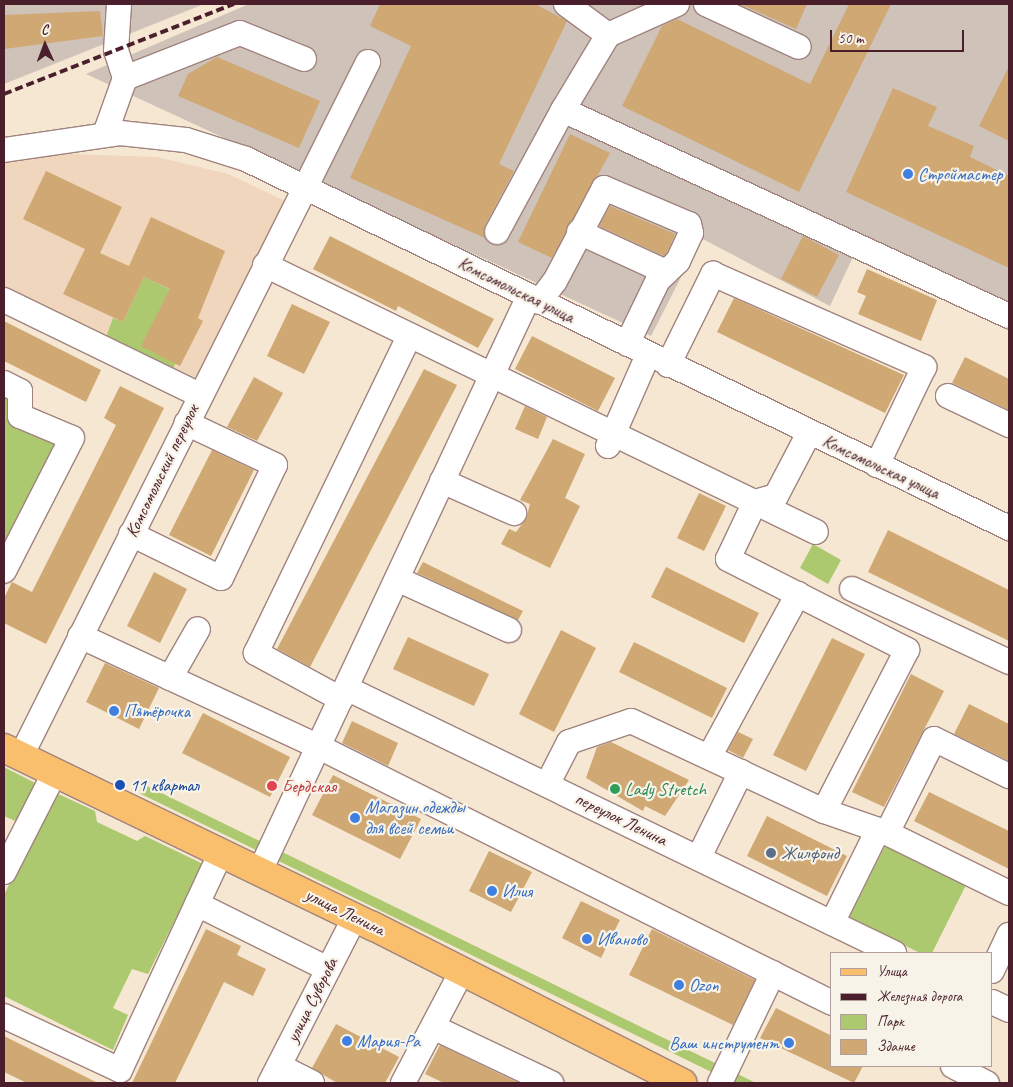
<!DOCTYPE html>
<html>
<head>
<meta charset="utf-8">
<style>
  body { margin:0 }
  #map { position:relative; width:1013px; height:1087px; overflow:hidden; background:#f5e7d2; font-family:Caveat,sans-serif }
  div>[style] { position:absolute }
  .built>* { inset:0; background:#f0d6bc }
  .industrial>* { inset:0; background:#cec2b9 }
  .green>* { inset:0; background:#acc96f }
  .building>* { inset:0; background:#d0a874 }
  .roads { filter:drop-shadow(1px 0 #a0837e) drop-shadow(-1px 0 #a0837e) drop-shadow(0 1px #a0837e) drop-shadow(0 -1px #a0837e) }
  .minor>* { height:24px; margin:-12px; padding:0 12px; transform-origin:12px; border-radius:12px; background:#fff }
  .major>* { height:28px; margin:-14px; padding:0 14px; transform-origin:14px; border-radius:14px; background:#f9bf6d }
  .rail>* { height:4px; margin-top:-2px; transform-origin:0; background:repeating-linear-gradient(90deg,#4a1f2b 0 8px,transparent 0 12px) }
  .dots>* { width:14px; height:14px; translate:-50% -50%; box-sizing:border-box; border:2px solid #f7f3e8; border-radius:50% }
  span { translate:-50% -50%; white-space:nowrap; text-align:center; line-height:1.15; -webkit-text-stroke:4.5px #f7f3e8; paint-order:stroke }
  .shop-label { font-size:18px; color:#366cbe }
  .left { translate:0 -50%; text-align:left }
  .right { translate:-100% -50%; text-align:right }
  .street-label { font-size:18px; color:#4a1f2b }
  .transit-label { font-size:18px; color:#164399 }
  .health-label { font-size:18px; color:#be3a42 }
  .leisure-label { font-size:18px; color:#27864d }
  .service-label { font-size:18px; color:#4e5e75 }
  .frame { position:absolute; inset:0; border:5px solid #4a1f2b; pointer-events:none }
  .legend { position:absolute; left:830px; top:952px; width:162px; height:115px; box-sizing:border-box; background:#f7f3e8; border:1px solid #b29e9c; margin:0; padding:6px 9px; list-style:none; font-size:15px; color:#4a1f2b }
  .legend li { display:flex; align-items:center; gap:10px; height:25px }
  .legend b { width:25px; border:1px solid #b29e9c }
  .north { position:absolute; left:20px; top:20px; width:50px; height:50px; -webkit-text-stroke:4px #f7f3e8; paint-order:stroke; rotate:358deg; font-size:14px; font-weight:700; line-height:20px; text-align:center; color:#4a1f2b }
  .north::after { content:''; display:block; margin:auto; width:18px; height:22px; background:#4a1f2b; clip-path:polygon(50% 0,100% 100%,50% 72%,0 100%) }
  .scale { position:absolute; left:830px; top:30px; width:134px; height:22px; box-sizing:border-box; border:2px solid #4a1f2b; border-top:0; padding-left:6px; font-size:15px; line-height:18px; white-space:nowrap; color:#4a1f2b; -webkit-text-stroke:4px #f7f3e8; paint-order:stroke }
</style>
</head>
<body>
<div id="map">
  <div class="built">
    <i style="clip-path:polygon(38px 153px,157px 157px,228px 174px,292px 204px,195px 403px,4px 313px,4px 159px)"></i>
  </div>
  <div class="industrial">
    <i style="clip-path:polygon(4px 4px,204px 4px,4px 84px)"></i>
    <i style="clip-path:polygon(249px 4px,1009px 4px,1009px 307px,861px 240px,830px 306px,701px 238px,651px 336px,86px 74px)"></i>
  </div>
  <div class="green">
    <i style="clip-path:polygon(144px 277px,203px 305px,171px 373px,105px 340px,113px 318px,123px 322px)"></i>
    <i style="clip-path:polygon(4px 393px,9px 395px,10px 422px,57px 444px,4px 552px)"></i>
    <i style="clip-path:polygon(813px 544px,841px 560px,828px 584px,800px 568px)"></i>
    <i style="clip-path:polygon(4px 767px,41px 786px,22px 824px,4px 816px)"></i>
    <i style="clip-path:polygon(145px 785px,756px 1083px,734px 1083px,141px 794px)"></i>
    <i style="clip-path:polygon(54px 792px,95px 811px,97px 822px,137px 841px,145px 836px,203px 864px,148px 974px,132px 969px,113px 1008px,128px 1015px,113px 1050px,4px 996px,4px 895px)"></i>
    <i style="clip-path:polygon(886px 844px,967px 883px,932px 953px,920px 953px,849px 918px)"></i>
  </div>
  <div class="building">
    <i style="clip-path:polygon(380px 4px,535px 4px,567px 21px,499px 164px,514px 171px,485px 225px,485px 238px,350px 178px,411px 46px,370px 26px)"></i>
    <i style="clip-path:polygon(740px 4px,807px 4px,796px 29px)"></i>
    <i style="clip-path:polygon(849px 4px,891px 4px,799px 192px,622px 106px,662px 26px,677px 19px,810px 84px)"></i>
    <i style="clip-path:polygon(100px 11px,103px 36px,4px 49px,4px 15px)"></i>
    <i style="clip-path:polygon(217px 57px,320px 101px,299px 148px,178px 96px,188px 74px)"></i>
    <i style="clip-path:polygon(1009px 66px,1009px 141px,979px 126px)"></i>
    <i style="clip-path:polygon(893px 88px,937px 107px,928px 126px,974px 146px,970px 157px,1009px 176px,1009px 268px,846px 192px)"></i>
    <i style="clip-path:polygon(570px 134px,610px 153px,552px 258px,518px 242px)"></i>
    <i style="clip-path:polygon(46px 171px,122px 207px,100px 253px,129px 266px,151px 217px,225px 251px,198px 318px,203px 321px,180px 366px,141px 346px,170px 289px,144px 277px,123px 322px,63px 294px,85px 249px,23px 219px)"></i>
    <i style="clip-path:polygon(610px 206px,675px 234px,667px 253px,664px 256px,599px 226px)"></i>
    <i style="clip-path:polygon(330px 236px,494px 319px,478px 348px,398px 306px,396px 311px,313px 269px)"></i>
    <i style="clip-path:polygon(803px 236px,839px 255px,817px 297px,781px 279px)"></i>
    <i style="clip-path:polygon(867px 269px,937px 300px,921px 341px,858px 314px,866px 296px,857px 292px)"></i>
    <i style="clip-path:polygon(734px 298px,904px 375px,885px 413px,717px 332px)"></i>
    <i style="clip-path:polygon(292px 304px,330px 322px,304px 374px,267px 356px)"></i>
    <i style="clip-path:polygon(4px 321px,101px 370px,86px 402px,4px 361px)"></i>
    <i style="clip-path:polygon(532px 336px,615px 378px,598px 411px,515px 369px)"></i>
    <i style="clip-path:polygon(965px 357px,1009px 379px,1009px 410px,952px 383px)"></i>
    <i style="clip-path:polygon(424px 369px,457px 385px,310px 667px,277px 649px)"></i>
    <i style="clip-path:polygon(254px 377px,283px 393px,257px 441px,227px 427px)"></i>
    <i style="clip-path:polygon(120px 386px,164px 408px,46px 644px,4px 623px,4px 598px,12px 582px,32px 592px,116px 425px,104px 418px)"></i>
    <i style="clip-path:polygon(525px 406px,547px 417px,538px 439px,515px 429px)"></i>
    <i style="clip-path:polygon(553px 439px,585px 454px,565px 498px,580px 506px,550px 568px,501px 544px,509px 529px,516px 532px,526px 519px,530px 504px,520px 500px)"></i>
    <i style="clip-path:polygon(212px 450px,254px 470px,211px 556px,169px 535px)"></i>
    <i style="clip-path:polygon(699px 493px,726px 506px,704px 551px,677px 538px)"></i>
    <i style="clip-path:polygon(888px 530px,1009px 590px,1009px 641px,868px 572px)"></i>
    <i style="clip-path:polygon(423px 562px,523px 611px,518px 620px,417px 573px)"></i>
    <i style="clip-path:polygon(666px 567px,759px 613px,744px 643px,651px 597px)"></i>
    <i style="clip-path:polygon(154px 572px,187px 589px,160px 643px,127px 626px)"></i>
    <i style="clip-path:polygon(561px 630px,596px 648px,554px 732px,519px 714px)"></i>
    <i style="clip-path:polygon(408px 637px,489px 674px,474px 706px,393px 669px)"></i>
    <i style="clip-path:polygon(832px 638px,865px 654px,806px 771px,773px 755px)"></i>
    <i style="clip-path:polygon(634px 642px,727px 688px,712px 718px,619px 672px)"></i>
    <i style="clip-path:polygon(105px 663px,159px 688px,139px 729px,86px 702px)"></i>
    <i style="clip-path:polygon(911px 674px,944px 691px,884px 807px,852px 792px)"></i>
    <i style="clip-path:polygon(969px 704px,1009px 724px,1009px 761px,954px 734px)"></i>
    <i style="clip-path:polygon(203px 713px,290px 757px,270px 797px,182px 753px)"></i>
    <i style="clip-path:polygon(352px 721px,398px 743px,388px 766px,342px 743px)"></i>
    <i style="clip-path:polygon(738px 732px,753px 739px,743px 758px,728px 750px)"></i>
    <i style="clip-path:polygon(611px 742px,689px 780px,665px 816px,645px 806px,643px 811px,586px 778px,597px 747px)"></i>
    <i style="clip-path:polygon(333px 775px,421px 819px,400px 859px,312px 815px)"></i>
    <i style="clip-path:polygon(929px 792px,1009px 831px,1009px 869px,914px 821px)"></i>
    <i style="clip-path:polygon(767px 816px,847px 856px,827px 896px,747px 856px)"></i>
    <i style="clip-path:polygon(489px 851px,532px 872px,511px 912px,469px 891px)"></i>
    <i style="clip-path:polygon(581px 901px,620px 920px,601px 958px,562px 938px)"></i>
    <i style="clip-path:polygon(206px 929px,241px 946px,237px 955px,266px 969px,253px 996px,224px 982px,175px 1083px,132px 1083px)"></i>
    <i style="clip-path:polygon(652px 929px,755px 980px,733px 1025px,629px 975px)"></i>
    <i style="clip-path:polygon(776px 1008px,832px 1036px,832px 1066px,863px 1066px,854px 1083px,760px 1038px)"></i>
    <i style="clip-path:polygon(336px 1024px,399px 1057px,385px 1083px,337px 1083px,312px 1068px)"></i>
    <i style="clip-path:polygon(4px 1036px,98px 1083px,27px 1083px,4px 1072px)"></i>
    <i style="clip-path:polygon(440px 1045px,519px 1083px,444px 1083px,425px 1074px)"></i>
  </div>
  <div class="roads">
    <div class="minor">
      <i style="left:566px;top:4px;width:52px;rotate:36.4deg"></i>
      <i style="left:677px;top:4px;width:76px;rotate:155.8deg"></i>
      <i style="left:608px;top:35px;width:87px;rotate:121deg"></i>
      <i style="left:563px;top:110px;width:491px;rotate:24.8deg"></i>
      <i style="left:706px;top:4px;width:102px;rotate:24.8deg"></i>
      <i style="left:125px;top:78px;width:123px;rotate:-21.4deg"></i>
      <i style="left:240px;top:33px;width:69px;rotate:22.1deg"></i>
      <i style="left:105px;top:134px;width:59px;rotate:-70.3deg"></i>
      <i style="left:125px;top:78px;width:28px;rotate:-108deg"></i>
      <i style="left:116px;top:51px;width:47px;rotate:-86.3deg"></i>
      <i style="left:4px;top:150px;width:117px;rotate:-8.3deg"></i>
      <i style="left:120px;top:133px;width:66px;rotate:6.1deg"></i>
      <i style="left:186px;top:140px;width:63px;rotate:17.6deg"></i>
      <i style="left:246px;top:159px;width:848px;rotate:25.81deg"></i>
      <i style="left:497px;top:232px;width:139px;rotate:-61.6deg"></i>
      <i style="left:579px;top:232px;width:96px;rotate:24.7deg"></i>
      <i style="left:265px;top:265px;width:612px;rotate:25.85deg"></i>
      <i style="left:4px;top:300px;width:218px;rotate:25.9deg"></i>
      <i style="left:539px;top:302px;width:26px;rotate:-53deg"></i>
      <i style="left:555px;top:281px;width:105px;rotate:-62.2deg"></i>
      <i style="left:604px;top:188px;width:92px;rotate:23deg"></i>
      <i style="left:689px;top:224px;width:9px;rotate:77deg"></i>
      <i style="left:691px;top:233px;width:31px;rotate:115deg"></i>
      <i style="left:678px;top:261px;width:28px;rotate:136deg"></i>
      <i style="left:658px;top:280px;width:71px;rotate:115.8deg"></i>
      <i style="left:668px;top:365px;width:102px;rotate:-63.7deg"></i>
      <i style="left:713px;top:274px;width:231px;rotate:23.8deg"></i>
      <i style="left:924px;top:367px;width:109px;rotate:115.6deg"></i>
      <i style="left:4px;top:383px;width:18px;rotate:27deg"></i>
      <i style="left:20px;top:391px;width:25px;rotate:90deg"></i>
      <i style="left:20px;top:416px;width:56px;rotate:22.9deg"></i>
      <i style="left:72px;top:438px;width:149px;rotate:117.1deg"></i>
      <i style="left:948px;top:396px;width:68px;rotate:25.4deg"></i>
      <i style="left:809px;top:433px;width:71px;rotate:117.6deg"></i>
      <i style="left:776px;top:496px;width:22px;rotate:164deg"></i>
      <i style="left:755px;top:502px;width:63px;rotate:115.3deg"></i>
      <i style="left:728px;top:559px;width:201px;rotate:26.9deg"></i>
      <i style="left:907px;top:650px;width:181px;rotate:117.3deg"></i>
      <i style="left:608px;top:446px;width:99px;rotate:-66.3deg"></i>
      <i style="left:442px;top:481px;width:79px;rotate:24deg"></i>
      <i style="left:131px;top:534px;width:100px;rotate:26.1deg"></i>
      <i style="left:221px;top:578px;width:125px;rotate:-64.5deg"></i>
      <i style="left:275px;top:465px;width:98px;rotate:-154.7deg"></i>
      <i style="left:397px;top:579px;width:123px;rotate:24.5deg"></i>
      <i style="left:852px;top:589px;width:173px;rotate:24.9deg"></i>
      <i style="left:80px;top:636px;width:264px;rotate:24.9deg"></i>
      <i style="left:319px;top:747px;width:573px;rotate:26.52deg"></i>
      <i style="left:170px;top:678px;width:56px;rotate:-60.3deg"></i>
      <i style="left:346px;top:688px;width:609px;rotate:25.81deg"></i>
      <i style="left:341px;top:699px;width:97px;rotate:-151.6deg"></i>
      <i style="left:256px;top:653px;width:353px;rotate:-64.2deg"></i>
      <i style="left:21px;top:756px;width:776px;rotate:-63.43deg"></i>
      <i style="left:709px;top:757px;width:186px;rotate:-61.4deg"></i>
      <i style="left:548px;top:783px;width:46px;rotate:-62.9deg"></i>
      <i style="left:569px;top:742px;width:65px;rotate:-18.7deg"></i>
      <i style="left:631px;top:721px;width:213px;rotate:25deg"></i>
      <i style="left:824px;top:811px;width:67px;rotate:19.2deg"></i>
      <i style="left:887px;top:833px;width:136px;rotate:26.2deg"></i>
      <i style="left:887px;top:833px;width:105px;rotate:-63.4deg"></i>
      <i style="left:934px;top:739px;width:84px;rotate:26.3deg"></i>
      <i style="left:699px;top:857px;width:95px;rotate:-63.7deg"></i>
      <i style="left:260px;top:871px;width:635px;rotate:-64.93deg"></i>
      <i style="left:4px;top:872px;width:112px;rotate:-63deg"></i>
      <i style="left:197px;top:904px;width:146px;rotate:26.4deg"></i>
      <i style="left:832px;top:923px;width:104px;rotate:-63.7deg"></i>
      <i style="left:992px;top:971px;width:40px;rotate:-65deg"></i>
      <i style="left:992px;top:1002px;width:19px;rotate:25deg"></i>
      <i style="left:4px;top:1016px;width:128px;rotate:25deg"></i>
      <i style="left:120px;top:1070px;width:240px;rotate:-65.1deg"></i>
      <i style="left:433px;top:1027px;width:131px;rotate:25.4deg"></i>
      <i style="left:279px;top:1066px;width:37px;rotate:27deg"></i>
      <i style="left:953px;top:1066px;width:38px;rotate:27deg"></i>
      <i style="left:270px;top:1083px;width:186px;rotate:-62.9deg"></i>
      <i style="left:403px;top:1083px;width:127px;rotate:-62.2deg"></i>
      <i style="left:720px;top:1083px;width:122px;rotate:-64.3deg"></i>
    </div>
    <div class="major">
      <i style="left:4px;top:748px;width:410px;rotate:25.8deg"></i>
      <i style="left:373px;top:926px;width:347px;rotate:26.9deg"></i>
    </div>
  </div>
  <div class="rail">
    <i style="left:4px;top:94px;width:247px;rotate:-21.4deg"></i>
  </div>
  <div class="dots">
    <i style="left:908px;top:174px;background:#3f7fe0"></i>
    <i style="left:114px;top:711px;background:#3f7fe0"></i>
    <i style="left:120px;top:785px;background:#1a4fb4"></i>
    <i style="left:272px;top:786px;background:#e0444e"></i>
    <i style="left:615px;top:789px;background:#2e9e5b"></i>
    <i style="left:355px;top:818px;background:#3f7fe0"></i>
    <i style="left:771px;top:853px;background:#5c6f8a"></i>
    <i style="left:492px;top:891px;background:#3f7fe0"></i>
    <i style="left:587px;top:939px;background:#3f7fe0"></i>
    <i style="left:679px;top:985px;background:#3f7fe0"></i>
    <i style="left:347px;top:1041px;background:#3f7fe0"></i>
    <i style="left:789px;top:1043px;background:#3f7fe0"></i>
  </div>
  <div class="shop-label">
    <span class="left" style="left:918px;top:174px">Строймастер</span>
    <span class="left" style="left:124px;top:711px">Пятёрочка</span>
    <span class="left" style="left:365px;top:818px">Магазин одежды<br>для всей семьи</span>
    <span class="left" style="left:502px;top:891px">Илия</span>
    <span class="left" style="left:597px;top:939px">Иваново</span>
    <span class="left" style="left:689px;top:985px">Ozon</span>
    <span class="left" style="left:357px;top:1041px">Мария-Ра</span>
    <span class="right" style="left:779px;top:1043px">Ваш инструмент</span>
  </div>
  <div class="street-label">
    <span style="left:516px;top:290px;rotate:26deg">Комсомольская улица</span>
    <span style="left:881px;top:467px;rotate:25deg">Комсомольская улица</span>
    <span style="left:162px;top:471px;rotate:-64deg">Комсомольский переулок</span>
    <span style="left:621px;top:819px;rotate:26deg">переулок Ленина</span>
    <span style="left:345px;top:912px;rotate:26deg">улица Ленина</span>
    <span style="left:312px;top:1000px;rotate:-63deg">улица Суворова</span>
  </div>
  <div class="transit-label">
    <span class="left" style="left:130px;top:785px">11 квартал</span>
  </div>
  <div class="health-label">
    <span class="left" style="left:282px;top:786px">Бердская</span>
  </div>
  <div class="leisure-label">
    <span class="left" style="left:625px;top:789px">Lady Stretch</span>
  </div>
  <div class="service-label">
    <span class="left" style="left:781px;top:853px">Жилфонд</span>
  </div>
  <div class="frame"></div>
  <ul class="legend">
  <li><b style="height:6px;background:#f9bf6d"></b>Улица</li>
  <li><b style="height:6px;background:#4a1f2b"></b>Железная дорога</li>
  <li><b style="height:14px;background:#acc96f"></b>Парк</li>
  <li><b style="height:14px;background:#d0a874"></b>Здание</li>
  </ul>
  <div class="north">С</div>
  <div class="scale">50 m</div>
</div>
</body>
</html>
